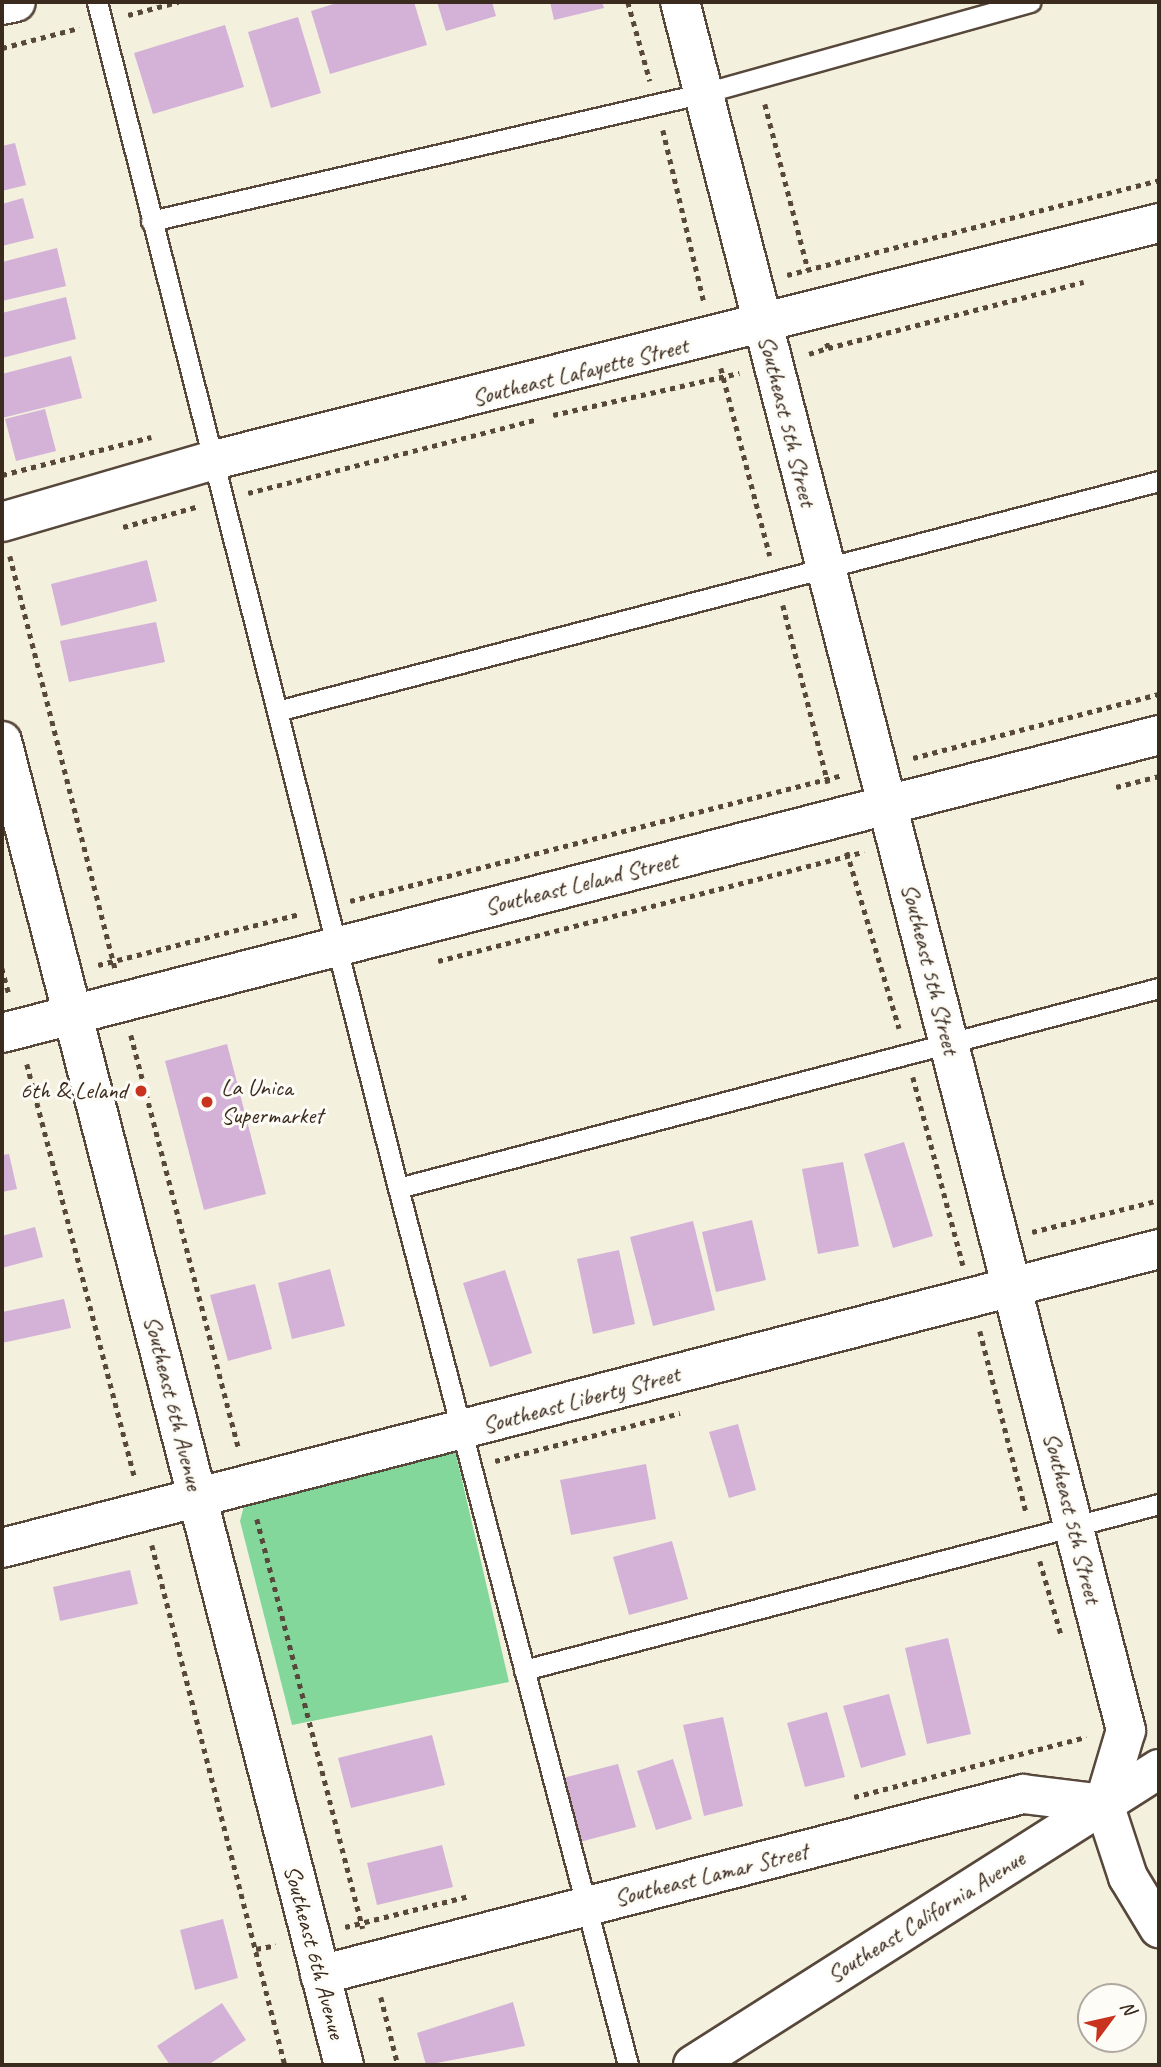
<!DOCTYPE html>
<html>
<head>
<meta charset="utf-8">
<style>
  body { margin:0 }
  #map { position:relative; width:1161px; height:2067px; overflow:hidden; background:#f3f0de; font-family:Caveat,sans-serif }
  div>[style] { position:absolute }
  .green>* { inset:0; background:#83d79a }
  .building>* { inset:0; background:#d4b2d8 }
  .path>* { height:4.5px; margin-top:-2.25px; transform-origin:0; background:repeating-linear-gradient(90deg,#57483b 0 5px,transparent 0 10px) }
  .roads { filter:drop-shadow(2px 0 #57483b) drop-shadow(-2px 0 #57483b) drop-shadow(0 2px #57483b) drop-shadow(0 -2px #57483b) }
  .lane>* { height:19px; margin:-9.5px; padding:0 9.5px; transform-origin:9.5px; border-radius:9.5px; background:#fff }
  .street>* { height:38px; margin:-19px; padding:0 19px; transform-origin:19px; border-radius:19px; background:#fff }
  .primary>* { height:38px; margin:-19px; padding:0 19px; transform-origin:19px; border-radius:19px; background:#fff }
  .dots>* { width:19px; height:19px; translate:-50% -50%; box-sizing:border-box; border:4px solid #fdfcf7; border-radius:50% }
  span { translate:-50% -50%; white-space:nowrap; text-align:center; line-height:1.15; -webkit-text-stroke:6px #fdfcf7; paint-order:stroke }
  .street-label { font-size:24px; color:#3b2a1e }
  .poi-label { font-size:24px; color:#3b2a1e }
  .left { translate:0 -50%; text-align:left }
  .right { translate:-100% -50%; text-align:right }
  .frame { position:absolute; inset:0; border:4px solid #3b2a1e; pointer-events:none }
  .north { position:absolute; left:1077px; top:1983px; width:70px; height:70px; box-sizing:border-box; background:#fdfcf7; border:2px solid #afa8a0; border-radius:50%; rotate:57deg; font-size:19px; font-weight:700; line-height:28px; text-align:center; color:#3b2a1e }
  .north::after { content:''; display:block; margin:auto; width:24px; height:32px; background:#c8321e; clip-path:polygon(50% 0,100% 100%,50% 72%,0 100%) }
</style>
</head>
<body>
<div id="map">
  <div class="green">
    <i style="clip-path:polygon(455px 1450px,509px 1682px,292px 1725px,240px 1521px,244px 1506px)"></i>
  </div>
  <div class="building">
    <i style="clip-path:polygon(340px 2px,414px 2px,427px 45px,330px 74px,311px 11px)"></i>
    <i style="clip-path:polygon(437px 2px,492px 2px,496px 16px,446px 31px)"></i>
    <i style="clip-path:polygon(550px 2px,602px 2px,604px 8px,554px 20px)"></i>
    <i style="clip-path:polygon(298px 17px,321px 93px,271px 108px,248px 32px)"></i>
    <i style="clip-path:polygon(225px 25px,244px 87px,153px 114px,134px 53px)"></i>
    <i style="clip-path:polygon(15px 143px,26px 185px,2px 191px,2px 146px)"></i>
    <i style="clip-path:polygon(23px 198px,34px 238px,2px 246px,2px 204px)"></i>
    <i style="clip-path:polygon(57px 248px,66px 286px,2px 301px,2px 262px)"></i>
    <i style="clip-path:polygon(66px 297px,76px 339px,2px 358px,2px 313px)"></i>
    <i style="clip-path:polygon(71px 356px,82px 398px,2px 418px,2px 374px)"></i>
    <i style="clip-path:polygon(45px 409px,56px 451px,16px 461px,5px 419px)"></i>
    <i style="clip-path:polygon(147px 560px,157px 601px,61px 626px,51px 584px)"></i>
    <i style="clip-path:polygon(156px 622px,165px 662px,69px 682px,60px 641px)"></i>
    <i style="clip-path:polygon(227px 1044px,266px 1194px,204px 1210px,165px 1061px)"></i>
    <i style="clip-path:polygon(904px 1142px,933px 1236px,893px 1248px,864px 1154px)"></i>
    <i style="clip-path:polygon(9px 1154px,17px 1189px,2px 1192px,2px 1155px)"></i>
    <i style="clip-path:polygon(843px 1162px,859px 1246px,818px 1254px,802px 1169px)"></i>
    <i style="clip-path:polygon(752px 1220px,766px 1280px,716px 1292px,702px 1232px)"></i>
    <i style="clip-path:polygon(693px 1221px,715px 1310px,653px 1326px,630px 1237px)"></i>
    <i style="clip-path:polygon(35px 1227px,43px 1257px,2px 1268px,2px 1236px)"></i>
    <i style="clip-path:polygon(619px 1250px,635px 1324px,593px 1334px,577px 1259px)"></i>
    <i style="clip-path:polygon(330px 1269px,345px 1326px,292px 1339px,278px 1283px)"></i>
    <i style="clip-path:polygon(505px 1270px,532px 1353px,490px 1367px,463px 1283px)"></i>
    <i style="clip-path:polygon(255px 1284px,272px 1349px,228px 1361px,210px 1295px)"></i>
    <i style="clip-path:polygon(64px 1299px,71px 1328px,2px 1343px,2px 1312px)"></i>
    <i style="clip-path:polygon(738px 1424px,756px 1490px,729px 1498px,709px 1432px)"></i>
    <i style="clip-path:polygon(646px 1464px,656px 1519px,571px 1535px,560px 1480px)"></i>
    <i style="clip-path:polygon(672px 1541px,688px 1599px,629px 1615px,613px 1557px)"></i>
    <i style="clip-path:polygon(130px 1570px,138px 1604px,60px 1621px,53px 1587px)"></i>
    <i style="clip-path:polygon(948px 1638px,971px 1734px,927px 1744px,905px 1648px)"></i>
    <i style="clip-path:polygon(889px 1694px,906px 1755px,861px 1768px,843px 1706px)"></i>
    <i style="clip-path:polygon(827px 1712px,845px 1777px,805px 1787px,787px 1723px)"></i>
    <i style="clip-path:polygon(723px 1717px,743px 1806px,704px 1816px,683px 1725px)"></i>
    <i style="clip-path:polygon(432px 1735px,445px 1785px,351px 1808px,338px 1758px)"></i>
    <i style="clip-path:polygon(673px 1759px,692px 1819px,656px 1830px,637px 1771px)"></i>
    <i style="clip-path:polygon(618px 1764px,636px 1827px,580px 1842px,563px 1778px)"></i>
    <i style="clip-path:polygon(442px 1845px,453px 1887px,377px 1905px,367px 1863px)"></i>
    <i style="clip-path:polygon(223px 1919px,238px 1978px,195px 1990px,180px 1930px)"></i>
    <i style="clip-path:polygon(513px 2002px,525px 2046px,426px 2065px,417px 2033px)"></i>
    <i style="clip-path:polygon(222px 2003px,246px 2040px,208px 2065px,170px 2065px,157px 2046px)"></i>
  </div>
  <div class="path">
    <i style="left:628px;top:2px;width:82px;rotate:74.4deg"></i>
    <i style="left:128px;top:15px;width:52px;rotate:-14.6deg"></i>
    <i style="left:2px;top:48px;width:80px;rotate:-14.6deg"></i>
    <i style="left:765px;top:104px;width:171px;rotate:75.4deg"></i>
    <i style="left:663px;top:130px;width:177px;rotate:76.6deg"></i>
    <i style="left:787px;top:275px;width:384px;rotate:-14.3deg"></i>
    <i style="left:828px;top:348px;width:264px;rotate:-14.5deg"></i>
    <i style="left:809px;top:354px;width:20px;rotate:-18deg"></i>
    <i style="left:828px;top:348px;width:6px;rotate:-108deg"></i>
    <i style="left:721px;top:368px;width:194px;rotate:75.4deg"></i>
    <i style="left:553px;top:415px;width:191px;rotate:-12.7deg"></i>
    <i style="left:2px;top:475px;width:154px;rotate:-14.3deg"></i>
    <i style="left:248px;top:493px;width:299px;rotate:-14.3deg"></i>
    <i style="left:123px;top:527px;width:79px;rotate:-15.4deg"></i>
    <i style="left:10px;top:556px;width:426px;rotate:75.7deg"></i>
    <i style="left:783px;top:605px;width:184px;rotate:75.8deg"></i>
    <i style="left:913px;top:758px;width:254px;rotate:-14.6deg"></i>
    <i style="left:1116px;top:787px;width:44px;rotate:-14.3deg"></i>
    <i style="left:847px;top:852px;width:184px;rotate:73.5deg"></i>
    <i style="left:350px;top:901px;width:509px;rotate:-14.34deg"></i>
    <i style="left:438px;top:961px;width:440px;rotate:-14.4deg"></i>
    <i style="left:98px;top:965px;width:208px;rotate:-14.2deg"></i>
    <i style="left:2px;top:968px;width:28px;rotate:75deg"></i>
    <i style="left:131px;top:1035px;width:429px;rotate:75.4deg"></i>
    <i style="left:27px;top:1064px;width:429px;rotate:75.4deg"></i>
    <i style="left:913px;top:1077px;width:195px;rotate:75.1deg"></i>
    <i style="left:1032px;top:1232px;width:131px;rotate:-14.1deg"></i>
    <i style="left:980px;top:1331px;width:187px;rotate:75.7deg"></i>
    <i style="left:495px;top:1461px;width:191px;rotate:-14.5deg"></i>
    <i style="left:257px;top:1519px;width:423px;rotate:75.5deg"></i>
    <i style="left:152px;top:1545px;width:537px;rotate:75.65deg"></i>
    <i style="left:1040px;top:1561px;width:76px;rotate:74deg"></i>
    <i style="left:854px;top:1797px;width:240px;rotate:-14.5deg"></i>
    <i style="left:345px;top:1927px;width:128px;rotate:-14deg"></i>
    <i style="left:256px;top:1949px;width:20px;rotate:-11deg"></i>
    <i style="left:381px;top:1997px;width:70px;rotate:76deg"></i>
  </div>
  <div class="roads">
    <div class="lane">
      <i style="left:97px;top:2px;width:1224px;rotate:75.76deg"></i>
      <i style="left:398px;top:1188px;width:787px;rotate:-14.73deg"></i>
      <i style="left:151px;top:221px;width:568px;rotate:-13.03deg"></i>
      <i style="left:704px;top:93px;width:339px;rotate:-15.6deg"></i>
      <i style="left:277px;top:711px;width:911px;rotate:-14.62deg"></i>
      <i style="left:398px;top:1188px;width:907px;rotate:75.3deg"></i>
      <i style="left:524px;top:1670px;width:656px;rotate:-14.65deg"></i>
    </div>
    <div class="street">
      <i style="left:680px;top:2px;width:1785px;rotate:75.53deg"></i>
      <i style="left:1126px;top:1730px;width:77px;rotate:106.6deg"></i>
      <i style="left:1104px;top:1804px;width:77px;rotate:71.8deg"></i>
      <i style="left:1128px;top:1877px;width:60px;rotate:58.7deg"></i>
      <i style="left:2px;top:5px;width:14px;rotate:-12deg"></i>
      <i style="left:2px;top:522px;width:217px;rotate:-16.3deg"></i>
      <i style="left:210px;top:461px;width:978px;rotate:-14.08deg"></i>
      <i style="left:2px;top:1033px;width:1195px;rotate:-14.44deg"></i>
      <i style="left:2px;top:1548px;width:1195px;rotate:-14.49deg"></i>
      <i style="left:320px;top:1975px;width:726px;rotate:-14.44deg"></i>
      <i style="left:1023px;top:1794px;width:82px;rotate:7deg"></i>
      <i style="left:693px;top:2065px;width:552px;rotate:-32.42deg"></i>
    </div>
    <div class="primary">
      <i style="left:2px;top:741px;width:1367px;rotate:75.52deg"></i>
    </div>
  </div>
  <div class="dots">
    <i style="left:141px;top:1091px;background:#c8321e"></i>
    <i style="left:207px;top:1102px;background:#c8321e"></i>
  </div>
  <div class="street-label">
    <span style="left:580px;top:372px;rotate:-14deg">Southeast Lafayette Street</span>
    <span style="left:787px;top:421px;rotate:76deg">Southeast 5th Street</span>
    <span style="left:581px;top:884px;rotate:-14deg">Southeast Leland Street</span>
    <span style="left:930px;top:969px;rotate:76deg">Southeast 5th Street</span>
    <span style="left:581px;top:1400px;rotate:-15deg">Southeast Liberty Street</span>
    <span style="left:173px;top:1403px;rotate:76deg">Southeast 6th Avenue</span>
    <span style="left:1072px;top:1518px;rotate:76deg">Southeast 5th Street</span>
    <span style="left:711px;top:1875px;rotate:-14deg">Southeast Lamar Street</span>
    <span style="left:926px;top:1917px;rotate:-32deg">Southeast California Avenue</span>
    <span style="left:314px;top:1952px;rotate:75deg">Southeast 6th Avenue</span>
  </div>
  <div class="poi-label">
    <span class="left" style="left:221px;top:1102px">La Unica<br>Supermarket</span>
    <span class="right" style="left:127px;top:1091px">6th &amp; Leland</span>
  </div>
  <div class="frame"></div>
  <div class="north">N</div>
</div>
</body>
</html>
